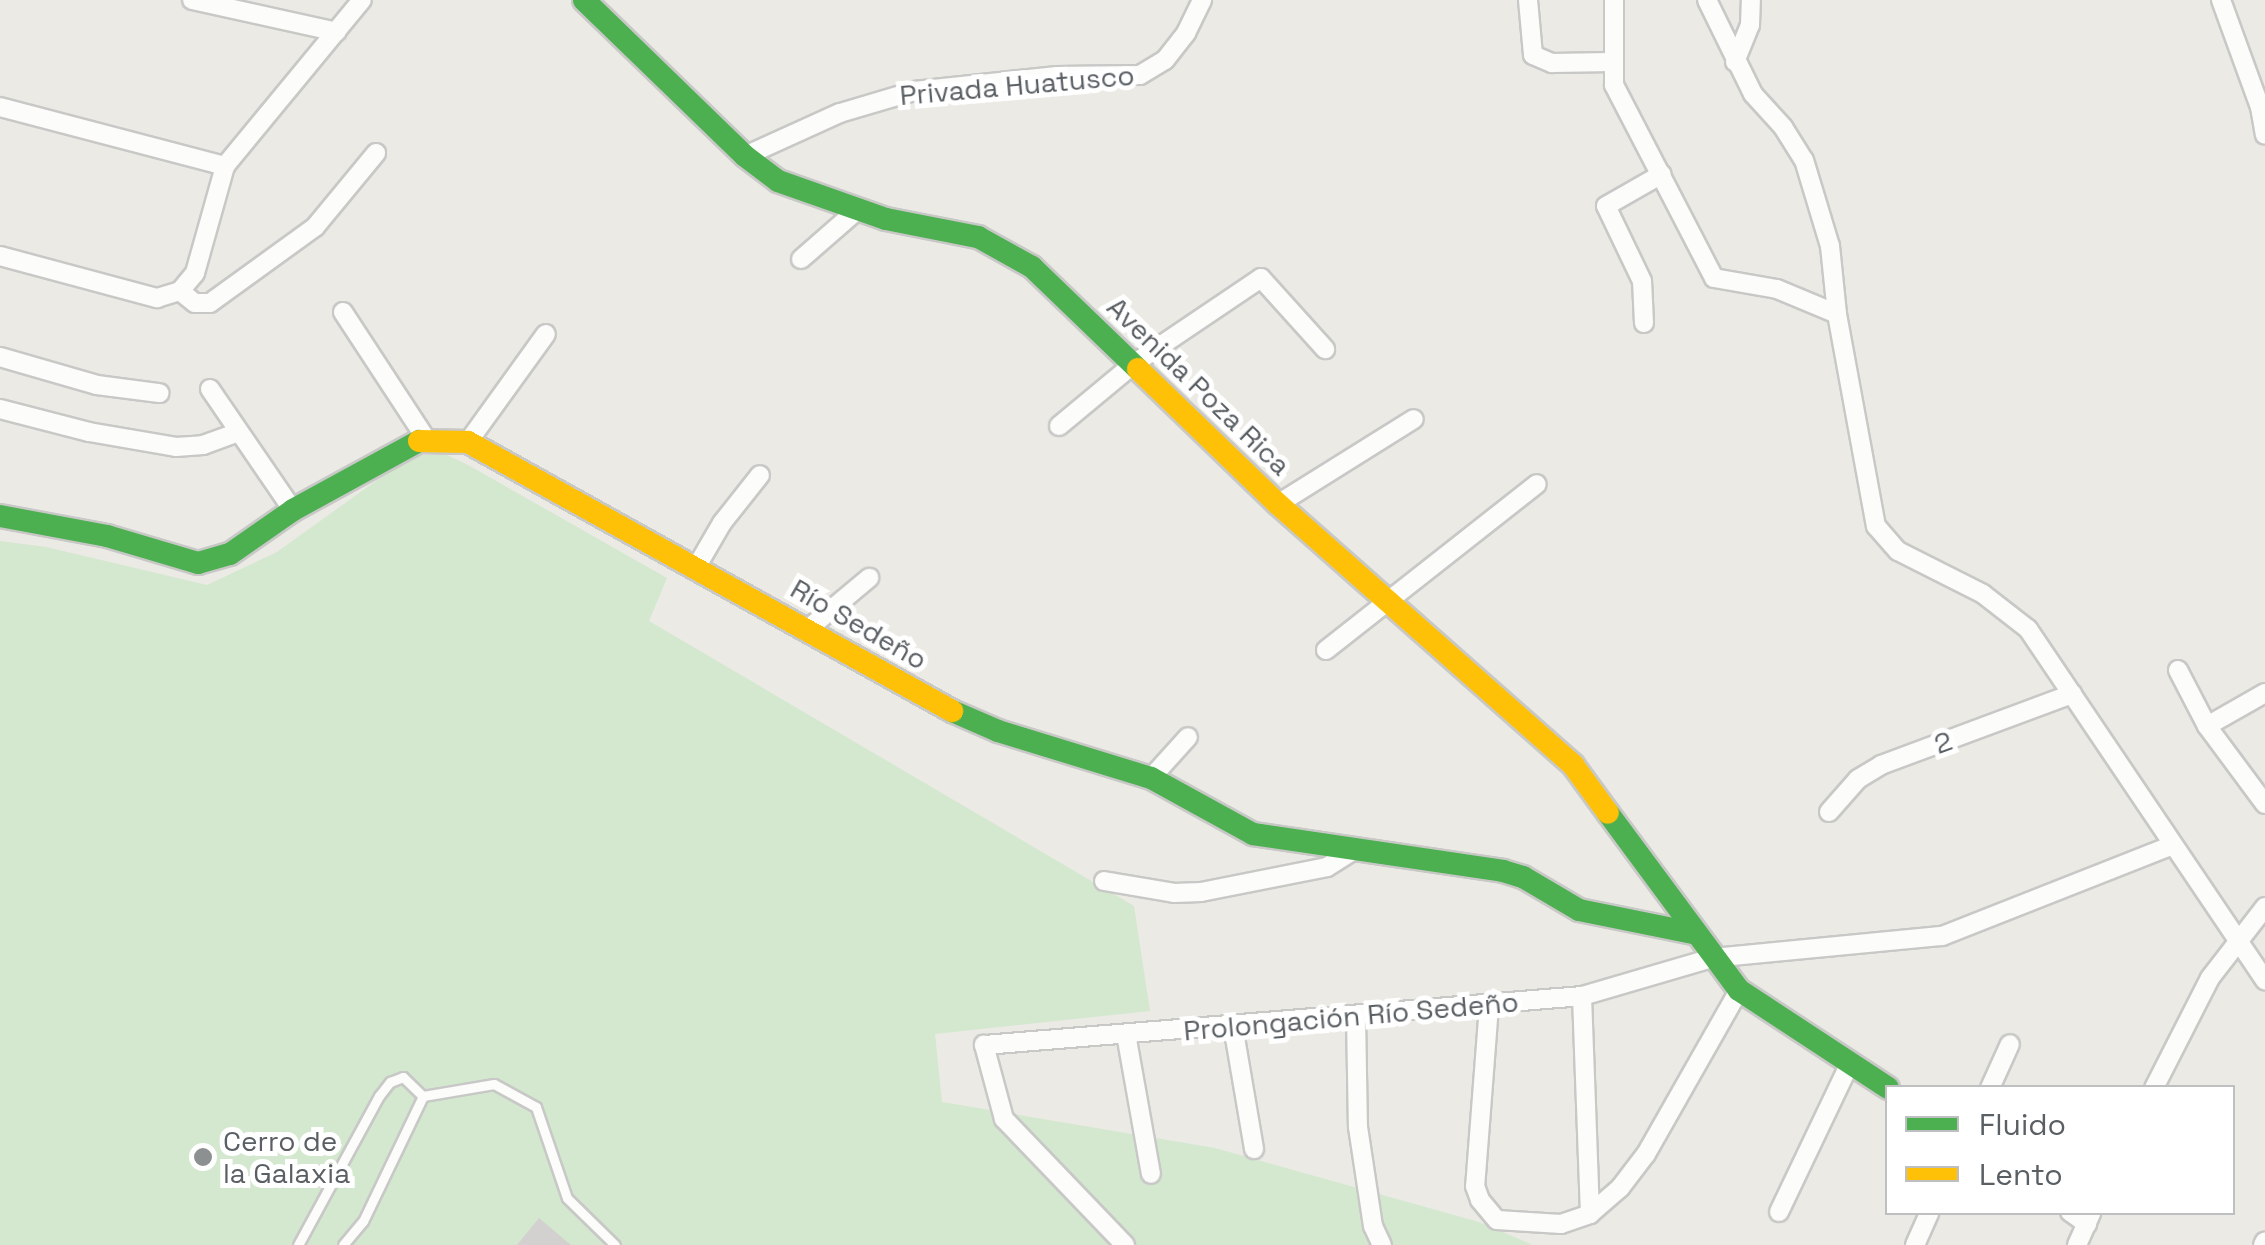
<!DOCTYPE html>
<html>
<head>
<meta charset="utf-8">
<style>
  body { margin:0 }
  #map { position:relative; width:2265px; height:1245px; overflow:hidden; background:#ebeae5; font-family:"Space Grotesk",sans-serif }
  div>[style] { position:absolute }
  .green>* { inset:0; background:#d3e8cf }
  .building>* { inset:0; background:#d3d1cf }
  .roads { filter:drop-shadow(2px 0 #c8c8c7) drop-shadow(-2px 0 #c8c8c7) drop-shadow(0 2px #c8c8c7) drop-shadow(0 -2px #c8c8c7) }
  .lane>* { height:9px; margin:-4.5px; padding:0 4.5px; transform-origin:4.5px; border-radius:4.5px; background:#fcfcfb }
  .street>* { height:18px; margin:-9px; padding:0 9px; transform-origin:9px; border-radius:9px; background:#fcfcfb }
  .fast>* { height:22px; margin:-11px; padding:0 11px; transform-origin:11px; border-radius:11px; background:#4caf50 }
  .slow>* { height:22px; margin:-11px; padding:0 11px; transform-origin:11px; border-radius:11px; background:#ffc107 }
  .dots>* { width:28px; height:28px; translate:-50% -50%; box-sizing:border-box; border:5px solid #fff; border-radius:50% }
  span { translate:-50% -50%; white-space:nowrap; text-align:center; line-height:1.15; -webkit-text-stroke:10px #fff; paint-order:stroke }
  .street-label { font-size:28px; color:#5a5f64 }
  .poi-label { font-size:28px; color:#5a5f64 }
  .left { translate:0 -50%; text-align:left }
  .legend { position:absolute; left:1885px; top:1085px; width:350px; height:130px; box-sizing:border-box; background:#fff; border:2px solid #bdbfc1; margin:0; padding:12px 18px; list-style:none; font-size:30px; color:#5a5f64 }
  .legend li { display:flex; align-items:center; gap:20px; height:50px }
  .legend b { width:50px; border:2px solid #bdbfc1 }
</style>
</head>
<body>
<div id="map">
  <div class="green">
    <i style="clip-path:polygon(412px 455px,447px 455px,468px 465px,667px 578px,649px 621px,1134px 906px,1150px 1011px,935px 1034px,942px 1102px,1215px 1148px,1479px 1222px,1533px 1245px,0 1245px,0 541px,46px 547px,207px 585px,277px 552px)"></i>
  </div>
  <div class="building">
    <i style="clip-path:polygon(539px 1218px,571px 1245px,517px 1245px)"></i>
  </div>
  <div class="roads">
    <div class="lane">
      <i style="left:423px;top:1096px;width:72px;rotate:-9.6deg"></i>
      <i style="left:494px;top:1084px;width:48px;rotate:28.7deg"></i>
      <i style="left:536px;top:1107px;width:96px;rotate:71.2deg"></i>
      <i style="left:567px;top:1198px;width:67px;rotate:44.4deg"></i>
      <i style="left:298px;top:1245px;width:170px;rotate:-61.5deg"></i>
      <i style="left:379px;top:1096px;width:18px;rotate:-52deg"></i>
      <i style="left:390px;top:1082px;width:14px;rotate:-21deg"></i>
      <i style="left:403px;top:1077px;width:28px;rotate:44deg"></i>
      <i style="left:423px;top:1096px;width:139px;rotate:115.6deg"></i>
      <i style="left:363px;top:1221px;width:31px;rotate:130deg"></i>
    </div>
    <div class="street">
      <i style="left:192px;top:0;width:148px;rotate:12.4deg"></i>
      <i style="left:1528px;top:0;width:55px;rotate:84.8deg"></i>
      <i style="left:1533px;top:55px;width:21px;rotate:23deg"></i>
      <i style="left:1552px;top:63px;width:60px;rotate:-1deg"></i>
      <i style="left:1614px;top:0;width:85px;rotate:90deg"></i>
      <i style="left:1614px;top:85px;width:217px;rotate:62.6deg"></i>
      <i style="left:1714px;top:278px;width:64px;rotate:9.9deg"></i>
      <i style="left:1777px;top:289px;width:65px;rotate:22.6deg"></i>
      <i style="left:1707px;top:0;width:105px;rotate:63.9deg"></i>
      <i style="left:1753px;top:94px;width:45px;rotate:47.7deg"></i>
      <i style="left:1783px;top:127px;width:39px;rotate:58deg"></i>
      <i style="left:1804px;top:160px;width:90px;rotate:73.2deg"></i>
      <i style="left:1830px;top:246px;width:68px;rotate:84.1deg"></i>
      <i style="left:1837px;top:314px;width:216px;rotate:79.6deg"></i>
      <i style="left:1876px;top:526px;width:33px;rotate:49deg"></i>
      <i style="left:1898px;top:551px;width:95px;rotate:26.8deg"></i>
      <i style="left:1983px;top:594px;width:57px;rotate:37.9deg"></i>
      <i style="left:2028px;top:629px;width:424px;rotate:56deg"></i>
      <i style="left:2221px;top:0;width:114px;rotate:70deg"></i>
      <i style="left:2260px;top:107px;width:28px;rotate:80deg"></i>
      <i style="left:1735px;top:62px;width:40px;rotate:-68deg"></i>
      <i style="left:1750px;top:25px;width:25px;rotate:-88deg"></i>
      <i style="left:0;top:107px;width:233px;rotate:14.7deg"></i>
      <i style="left:745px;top:156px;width:104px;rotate:-24.4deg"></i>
      <i style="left:840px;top:113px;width:77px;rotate:-16.6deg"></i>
      <i style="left:914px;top:91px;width:144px;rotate:-6deg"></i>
      <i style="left:1057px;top:76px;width:83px;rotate:-0.7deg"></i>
      <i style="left:1140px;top:75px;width:29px;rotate:-31deg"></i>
      <i style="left:1165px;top:60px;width:34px;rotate:-52deg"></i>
      <i style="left:1186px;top:33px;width:37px;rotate:-64deg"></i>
      <i style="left:0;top:256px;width:163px;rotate:15deg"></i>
      <i style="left:157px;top:298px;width:24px;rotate:-17deg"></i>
      <i style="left:180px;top:291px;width:23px;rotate:-50deg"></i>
      <i style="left:195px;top:273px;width:111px;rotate:-74.3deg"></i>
      <i style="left:225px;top:166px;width:215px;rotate:-50.5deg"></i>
      <i style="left:801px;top:259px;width:73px;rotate:-41.1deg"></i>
      <i style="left:180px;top:291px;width:19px;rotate:39deg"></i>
      <i style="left:195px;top:303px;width:15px"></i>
      <i style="left:210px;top:303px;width:130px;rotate:-35.9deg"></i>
      <i style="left:315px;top:227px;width:96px;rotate:-50.5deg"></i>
      <i style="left:343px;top:312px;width:152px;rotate:56.8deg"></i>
      <i style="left:1644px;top:323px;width:42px;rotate:-92.7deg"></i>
      <i style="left:1642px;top:281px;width:83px;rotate:-115.6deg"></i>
      <i style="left:1606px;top:206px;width:64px;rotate:-29.7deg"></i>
      <i style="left:0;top:357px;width:101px;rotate:16.1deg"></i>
      <i style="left:97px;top:385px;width:63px;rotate:7.4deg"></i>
      <i style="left:210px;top:389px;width:147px;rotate:55.6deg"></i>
      <i style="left:0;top:409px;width:92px;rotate:14.5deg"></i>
      <i style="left:89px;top:432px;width:88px;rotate:9.8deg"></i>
      <i style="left:176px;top:447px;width:27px;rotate:-4deg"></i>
      <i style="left:203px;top:445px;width:37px;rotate:-20deg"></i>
      <i style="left:1059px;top:426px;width:99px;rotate:-39.7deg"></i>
      <i style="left:1135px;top:363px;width:152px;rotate:-34deg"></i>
      <i style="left:1261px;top:278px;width:96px;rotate:48deg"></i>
      <i style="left:468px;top:442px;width:133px;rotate:-54.2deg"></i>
      <i style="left:1278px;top:504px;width:160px;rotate:-32deg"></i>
      <i style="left:697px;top:566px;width:50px;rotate:-59.8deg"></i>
      <i style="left:722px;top:523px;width:61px;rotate:-51.6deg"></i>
      <i style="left:808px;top:629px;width:80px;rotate:-39.9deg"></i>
      <i style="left:1326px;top:650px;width:268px;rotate:-38.2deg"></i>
      <i style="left:2178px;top:670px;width:63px;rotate:62.6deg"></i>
      <i style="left:2207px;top:726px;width:97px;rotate:53.4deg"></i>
      <i style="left:2207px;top:726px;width:67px;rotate:-29.6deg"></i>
      <i style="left:1151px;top:778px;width:55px;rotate:-47.9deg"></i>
      <i style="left:1829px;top:812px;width:44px;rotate:-48.7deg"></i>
      <i style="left:1858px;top:779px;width:27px;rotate:-31deg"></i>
      <i style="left:1881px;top:765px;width:204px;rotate:-20.4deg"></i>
      <i style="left:1104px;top:881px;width:71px;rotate:9.7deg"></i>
      <i style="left:1174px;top:893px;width:27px;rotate:-2deg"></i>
      <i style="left:1201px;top:892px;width:128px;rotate:-11.2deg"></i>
      <i style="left:1327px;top:867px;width:36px;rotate:-32deg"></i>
      <i style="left:1582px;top:996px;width:218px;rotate:87.9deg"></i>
      <i style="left:1489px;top:1006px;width:181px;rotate:94.4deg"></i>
      <i style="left:1475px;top:1186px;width:15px;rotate:70deg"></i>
      <i style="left:1480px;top:1200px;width:26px;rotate:50deg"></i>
      <i style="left:1497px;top:1220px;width:64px;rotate:3.6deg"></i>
      <i style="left:1561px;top:1224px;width:31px;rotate:-19deg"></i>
      <i style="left:1590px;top:1214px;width:40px;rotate:-41deg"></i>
      <i style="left:1620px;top:1188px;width:43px;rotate:-52.6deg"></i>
      <i style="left:1646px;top:1154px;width:189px;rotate:-60.4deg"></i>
      <i style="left:1356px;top:1016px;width:111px;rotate:89deg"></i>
      <i style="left:1358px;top:1127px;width:100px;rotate:81.4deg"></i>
      <i style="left:1373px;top:1226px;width:21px;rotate:65deg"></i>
      <i style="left:1233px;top:1026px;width:125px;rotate:80.3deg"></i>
      <i style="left:1126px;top:1034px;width:142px;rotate:79.9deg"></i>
      <i style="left:1990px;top:1088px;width:48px;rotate:-65.6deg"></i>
      <i style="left:2154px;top:1088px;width:123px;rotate:-63deg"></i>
      <i style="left:2210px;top:978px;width:90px;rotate:-52.2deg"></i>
      <i style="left:1779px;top:1212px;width:165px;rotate:-64.5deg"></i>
      <i style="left:2070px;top:1212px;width:21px;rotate:35deg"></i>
      <i style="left:1125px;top:1245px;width:175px;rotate:-133.8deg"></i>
      <i style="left:1004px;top:1119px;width:77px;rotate:-105.1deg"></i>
      <i style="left:984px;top:1045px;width:600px;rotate:-4.68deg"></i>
      <i style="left:1582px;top:996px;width:135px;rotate:-16.3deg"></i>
      <i style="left:1712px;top:958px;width:231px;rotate:-5.5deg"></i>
      <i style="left:1942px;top:936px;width:245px;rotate:-21.5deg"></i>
      <i style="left:1915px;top:1245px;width:36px;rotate:-66deg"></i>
      <i style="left:2077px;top:1245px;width:36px;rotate:-66deg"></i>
      <i style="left:2263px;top:1245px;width:4px;rotate:-63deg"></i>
    </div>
    <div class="fast">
      <i style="left:584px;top:0;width:224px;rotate:44.1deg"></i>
      <i style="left:745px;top:156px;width:41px;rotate:37.1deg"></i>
      <i style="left:778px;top:181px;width:114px;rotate:19.4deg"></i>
      <i style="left:886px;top:219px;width:94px;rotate:11.1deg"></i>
      <i style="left:978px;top:237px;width:62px;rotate:29.1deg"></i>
      <i style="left:1032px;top:267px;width:147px;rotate:43.9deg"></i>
      <i style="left:0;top:516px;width:109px;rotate:10.6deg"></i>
      <i style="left:107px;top:536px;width:95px;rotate:16.5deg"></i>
      <i style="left:198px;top:563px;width:33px;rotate:-16deg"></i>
      <i style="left:230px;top:554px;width:77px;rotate:-34.9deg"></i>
      <i style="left:293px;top:510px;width:144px;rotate:-28.7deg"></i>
      <i style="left:952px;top:711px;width:50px;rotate:23.5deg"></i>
      <i style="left:998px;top:731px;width:160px;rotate:17.1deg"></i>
      <i style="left:1151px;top:778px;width:116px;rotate:28.8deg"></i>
      <i style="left:1253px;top:834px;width:253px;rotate:8.4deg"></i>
      <i style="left:1503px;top:871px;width:21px;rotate:17deg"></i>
      <i style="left:1523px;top:877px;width:65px;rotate:30.5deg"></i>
      <i style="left:1579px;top:910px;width:116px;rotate:11.4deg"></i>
      <i style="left:1608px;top:813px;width:220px;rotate:53.5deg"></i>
      <i style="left:1739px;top:990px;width:178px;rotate:33.3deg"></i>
    </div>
    <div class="slow">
      <i style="left:1138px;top:369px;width:194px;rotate:44deg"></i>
      <i style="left:1278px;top:504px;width:394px;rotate:41.5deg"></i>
      <i style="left:1573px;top:765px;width:59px;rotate:53.9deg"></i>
      <i style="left:419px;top:441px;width:49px;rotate:1.2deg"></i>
      <i style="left:468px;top:442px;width:554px;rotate:29.06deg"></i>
    </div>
  </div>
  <div class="dots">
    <i style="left:203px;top:1157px;background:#8d9091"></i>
  </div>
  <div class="street-label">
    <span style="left:1017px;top:85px;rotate:-5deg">Privada Huatusco</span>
    <span style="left:1199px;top:386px;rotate:44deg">Avenida Poza Rica</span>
    <span style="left:859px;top:624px;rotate:30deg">Río Sedeño</span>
    <span style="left:1943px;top:742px;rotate:-20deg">2</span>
    <span style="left:1351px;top:1016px;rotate:-5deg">Prolongación Río Sedeño</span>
  </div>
  <div class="poi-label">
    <span class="left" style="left:223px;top:1157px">Cerro de<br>la Galaxia</span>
  </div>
  <ul class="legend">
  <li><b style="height:12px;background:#4caf50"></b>Fluido</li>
  <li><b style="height:12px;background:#ffc107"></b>Lento</li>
  </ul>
</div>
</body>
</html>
